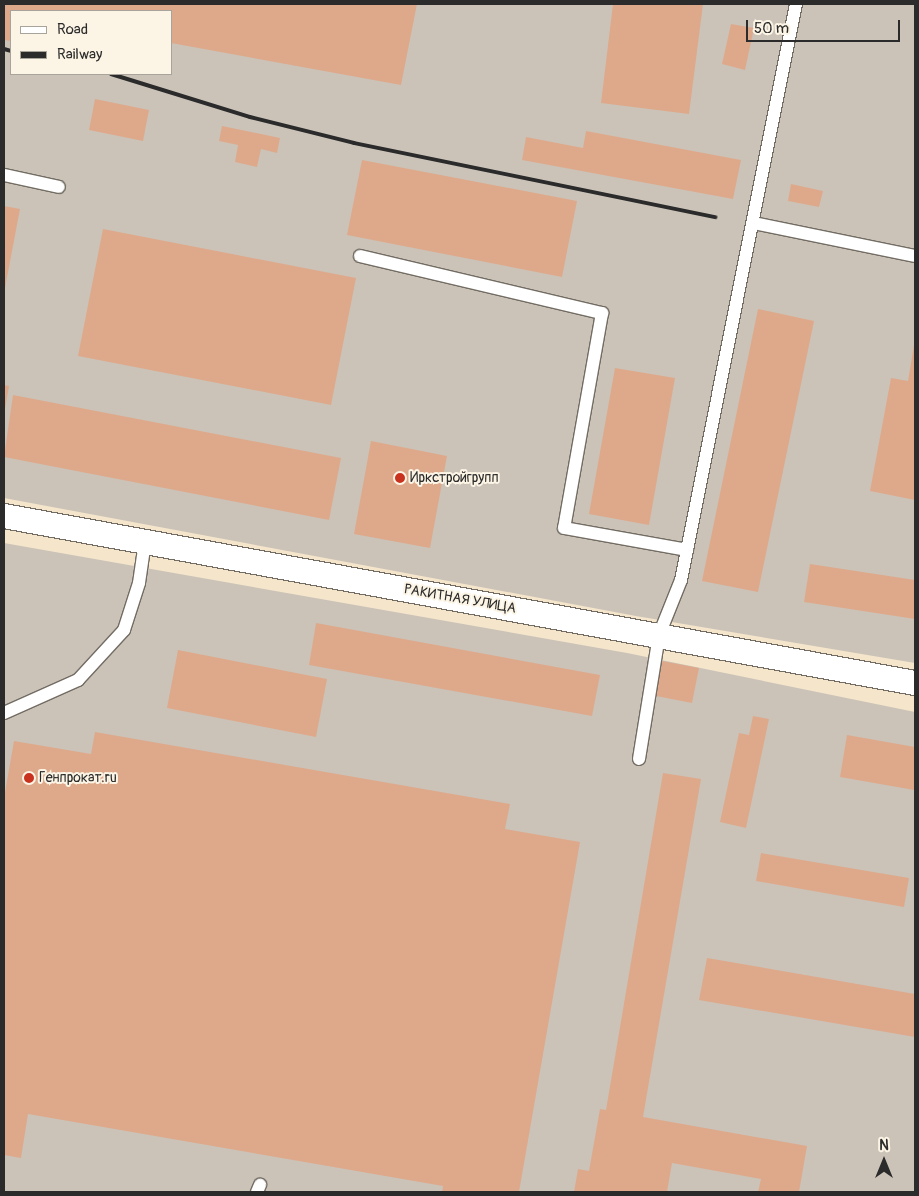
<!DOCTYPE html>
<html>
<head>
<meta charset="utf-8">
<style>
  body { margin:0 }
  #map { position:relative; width:919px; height:1196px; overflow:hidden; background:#f5e5cb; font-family:Pangolin,sans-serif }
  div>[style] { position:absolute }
  .industrial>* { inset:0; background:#cbc3b8 }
  .building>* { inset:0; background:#dea98b }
  .roads { filter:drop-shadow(1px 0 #726c63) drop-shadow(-1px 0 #726c63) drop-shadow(0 1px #726c63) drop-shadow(0 -1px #726c63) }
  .lane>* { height:12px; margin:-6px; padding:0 6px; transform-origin:6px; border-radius:6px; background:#fff }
  .street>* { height:24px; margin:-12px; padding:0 12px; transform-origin:12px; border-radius:12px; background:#fff }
  .rail>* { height:4px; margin:-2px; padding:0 2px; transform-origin:2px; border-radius:2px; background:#2b2b2b }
  .dots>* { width:14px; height:14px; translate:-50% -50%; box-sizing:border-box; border:2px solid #fcf5e5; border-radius:50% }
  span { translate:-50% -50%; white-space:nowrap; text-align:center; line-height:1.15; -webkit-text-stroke:4px #fcf5e5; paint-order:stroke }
  .poi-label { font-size:14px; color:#2b2b2b }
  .left { translate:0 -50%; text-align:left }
  .street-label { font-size:14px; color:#2b2b2b }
  .frame { position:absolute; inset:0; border:5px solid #2b2b2b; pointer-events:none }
  .legend { position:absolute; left:10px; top:10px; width:162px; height:65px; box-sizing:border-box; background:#fcf5e5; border:1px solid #a8a49b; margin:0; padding:6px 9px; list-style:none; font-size:15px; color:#2b2b2b }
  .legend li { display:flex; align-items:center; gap:10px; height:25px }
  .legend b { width:25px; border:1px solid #a8a49b }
  .north { position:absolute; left:859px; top:1136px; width:50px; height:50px; -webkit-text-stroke:4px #fcf5e5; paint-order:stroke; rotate:0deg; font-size:14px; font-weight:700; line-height:20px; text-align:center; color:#2b2b2b }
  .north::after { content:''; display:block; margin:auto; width:18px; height:22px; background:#2b2b2b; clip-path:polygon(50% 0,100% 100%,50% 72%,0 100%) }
  .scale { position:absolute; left:746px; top:20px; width:154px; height:22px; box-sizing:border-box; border:2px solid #2b2b2b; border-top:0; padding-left:6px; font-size:15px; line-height:18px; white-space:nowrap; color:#2b2b2b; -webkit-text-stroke:4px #fcf5e5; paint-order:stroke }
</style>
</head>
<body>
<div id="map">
  <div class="industrial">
    <i style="clip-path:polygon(evenodd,4px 4px,915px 4px,915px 663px,636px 616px,4px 498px,4px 4px,11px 11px,171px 11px,171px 74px,11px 74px,11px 11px)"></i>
    <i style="clip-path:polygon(4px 543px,627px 653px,915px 712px,915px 1192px,4px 1192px)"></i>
  </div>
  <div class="building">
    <i style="clip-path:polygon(4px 4px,417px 4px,401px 85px,171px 43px,171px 11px,11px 11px,11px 41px,4px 40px)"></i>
    <i style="clip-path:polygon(613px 4px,703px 4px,689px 114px,601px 103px)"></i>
    <i style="clip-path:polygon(731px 24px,754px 28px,745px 70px,722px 64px)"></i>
    <i style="clip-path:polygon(95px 99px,149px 110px,143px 141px,89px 130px)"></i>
    <i style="clip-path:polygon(222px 126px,280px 138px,277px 153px,261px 149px,257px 167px,235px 162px,238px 145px,219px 141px)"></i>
    <i style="clip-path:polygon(586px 131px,741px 160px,733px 199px,522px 160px,526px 137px,583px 148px)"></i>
    <i style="clip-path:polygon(362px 160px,577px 201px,562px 277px,347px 235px)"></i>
    <i style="clip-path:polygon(791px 184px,823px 191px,819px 207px,788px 201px)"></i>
    <i style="clip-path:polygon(4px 206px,20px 209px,5px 288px,4px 288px)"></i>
    <i style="clip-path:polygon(103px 229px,356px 278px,331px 405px,78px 356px)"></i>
    <i style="clip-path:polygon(758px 309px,814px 321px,758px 592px,702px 581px)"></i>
    <i style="clip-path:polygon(914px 345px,915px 345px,915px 500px,870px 491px,891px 378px,908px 381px)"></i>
    <i style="clip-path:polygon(615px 368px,675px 378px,649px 525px,589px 514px)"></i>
    <i style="clip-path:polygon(4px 385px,9px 386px,5px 409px,4px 408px)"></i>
    <i style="clip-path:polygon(13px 395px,341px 458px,329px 520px,4px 457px)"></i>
    <i style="clip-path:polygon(371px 441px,447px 456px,430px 548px,354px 534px)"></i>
    <i style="clip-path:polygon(810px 564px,915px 580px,915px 619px,804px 602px)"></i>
    <i style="clip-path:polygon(316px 623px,600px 675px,592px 716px,309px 665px)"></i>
    <i style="clip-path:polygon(178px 650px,327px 679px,316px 737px,167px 708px)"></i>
    <i style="clip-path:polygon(662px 661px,699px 668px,692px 703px,656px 696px)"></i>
    <i style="clip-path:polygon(753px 716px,769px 719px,746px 828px,720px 822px,739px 733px,749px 735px)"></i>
    <i style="clip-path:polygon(95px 732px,510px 804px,505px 829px,580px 842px,519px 1192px,442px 1192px,443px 1186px,28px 1114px,21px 1158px,4px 1155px,4px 798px,14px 741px,91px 754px)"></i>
    <i style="clip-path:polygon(847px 735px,915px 747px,914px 790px,840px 777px)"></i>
    <i style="clip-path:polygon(663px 773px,701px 779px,643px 1117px,807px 1146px,799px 1192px,758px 1192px,761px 1179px,672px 1163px,667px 1192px,574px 1192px,578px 1169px,589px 1171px,600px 1109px,606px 1110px)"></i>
    <i style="clip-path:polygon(761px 853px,909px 878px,904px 907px,756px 881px)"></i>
    <i style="clip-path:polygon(707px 958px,915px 994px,915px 1037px,699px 1000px)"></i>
  </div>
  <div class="roads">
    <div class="lane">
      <i style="left:4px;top:175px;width:56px;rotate:12.3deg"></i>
      <i style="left:754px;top:223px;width:164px;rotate:11.6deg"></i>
      <i style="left:360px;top:256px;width:249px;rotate:13.3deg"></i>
      <i style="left:602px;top:313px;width:218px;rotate:100deg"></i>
      <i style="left:564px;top:528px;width:125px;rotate:10.1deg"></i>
      <i style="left:4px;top:713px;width:81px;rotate:-24deg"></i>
      <i style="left:78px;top:680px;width:68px;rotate:-47.4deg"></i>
      <i style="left:124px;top:630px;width:49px;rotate:-72.3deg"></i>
      <i style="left:139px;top:583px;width:41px;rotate:-81.7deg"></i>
      <i style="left:639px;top:759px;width:126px;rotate:-80.8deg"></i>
      <i style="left:659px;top:635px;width:59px;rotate:-68.2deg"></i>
      <i style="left:681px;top:580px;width:587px;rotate:-78.71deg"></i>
      <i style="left:257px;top:1192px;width:8px;rotate:-67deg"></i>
    </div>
    <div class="street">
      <i style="left:4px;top:516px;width:926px;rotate:10.39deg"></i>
    </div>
  </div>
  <div class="rail">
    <i style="left:4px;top:49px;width:7px;rotate:16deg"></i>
    <i style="left:111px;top:74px;width:145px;rotate:17.2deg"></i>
    <i style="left:250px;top:117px;width:107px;rotate:14deg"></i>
    <i style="left:354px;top:143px;width:369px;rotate:11.6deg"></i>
  </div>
  <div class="dots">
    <i style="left:400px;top:478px;background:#c8321e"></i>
    <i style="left:29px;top:778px;background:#c8321e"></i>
  </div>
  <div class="poi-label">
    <span class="left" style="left:410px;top:478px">Иркстройгрупп</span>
    <span class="left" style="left:39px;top:778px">Генпрокат.ru</span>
  </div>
  <div class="street-label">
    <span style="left:460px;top:599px;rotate:10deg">РАКИТНАЯ УЛИЦА</span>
  </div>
  <div class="frame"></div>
  <ul class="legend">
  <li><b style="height:6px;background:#fff"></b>Road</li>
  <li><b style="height:6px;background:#2b2b2b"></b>Railway</li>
  </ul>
  <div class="north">N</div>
  <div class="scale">50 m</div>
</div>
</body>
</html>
